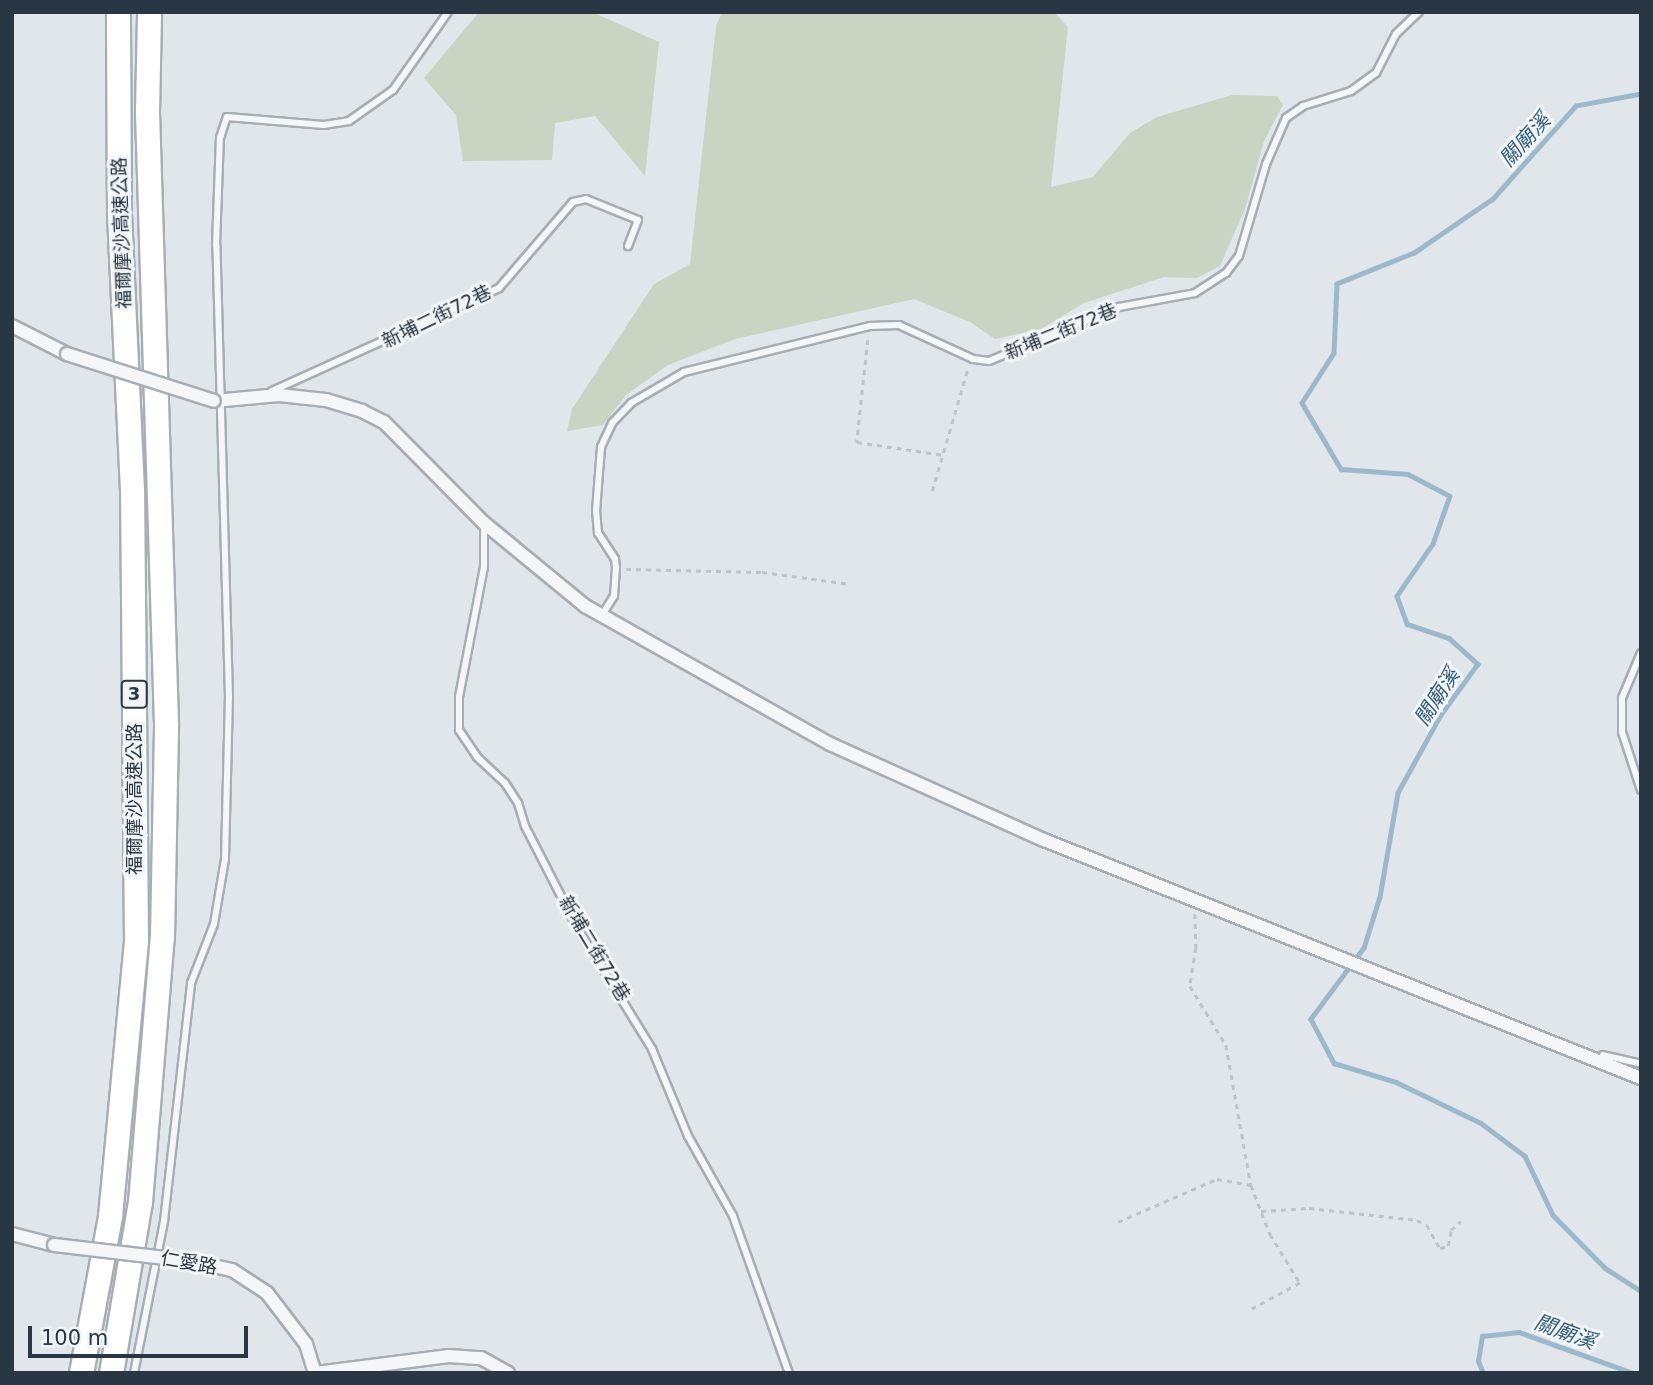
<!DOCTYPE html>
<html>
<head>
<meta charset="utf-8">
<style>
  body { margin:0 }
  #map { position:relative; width:1653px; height:1385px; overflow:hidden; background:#e1e6ea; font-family:"DejaVu Sans","Noto Sans TC",sans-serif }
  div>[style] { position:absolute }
  .green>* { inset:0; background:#c9d4c2 }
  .stream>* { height:4.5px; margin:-2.25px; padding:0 2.25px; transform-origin:2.25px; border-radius:2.25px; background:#9bb9cb }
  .path>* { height:2.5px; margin-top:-1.25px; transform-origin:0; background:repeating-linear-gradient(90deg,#bfc4c9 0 5px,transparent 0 10px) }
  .roads { filter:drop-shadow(2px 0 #a6aeb5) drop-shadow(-2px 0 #a6aeb5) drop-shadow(0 2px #a6aeb5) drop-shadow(0 -2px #a6aeb5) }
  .lane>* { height:6px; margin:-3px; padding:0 3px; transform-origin:3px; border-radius:3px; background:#f4f6f8 }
  .street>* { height:12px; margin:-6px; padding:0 6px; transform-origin:6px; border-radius:6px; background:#f4f6f8 }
  .highway>* { height:23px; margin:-11.5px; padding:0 11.5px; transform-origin:11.5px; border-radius:11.5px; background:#fff }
  .bridges { filter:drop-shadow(2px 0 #a6aeb5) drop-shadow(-2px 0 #a6aeb5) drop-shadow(0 2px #a6aeb5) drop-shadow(0 -2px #a6aeb5) }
  .street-bridge>* { height:12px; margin:-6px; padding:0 6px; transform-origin:6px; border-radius:6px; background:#f4f6f8 }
  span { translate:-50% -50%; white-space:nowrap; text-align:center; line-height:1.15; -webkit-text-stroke:6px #f1f5f7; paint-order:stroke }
  .shield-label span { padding:2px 5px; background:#f1f5f7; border:2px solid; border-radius:5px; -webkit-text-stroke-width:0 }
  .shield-label { font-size:18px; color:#293643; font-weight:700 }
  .street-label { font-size:19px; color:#293643 }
  .water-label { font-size:21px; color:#325b78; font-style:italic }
  .frame { position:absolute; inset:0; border:14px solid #293643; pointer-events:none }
  .scale { position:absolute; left:28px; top:1326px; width:220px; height:32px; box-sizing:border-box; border:4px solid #293643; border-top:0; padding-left:9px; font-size:21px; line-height:24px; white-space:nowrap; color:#293643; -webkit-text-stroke:5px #f1f5f7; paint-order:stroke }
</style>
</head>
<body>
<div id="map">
  <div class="green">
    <i style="clip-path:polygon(479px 12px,592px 12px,659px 42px,645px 176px,595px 116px,555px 123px,552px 160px,463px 161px,456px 115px,424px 78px)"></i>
    <i style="clip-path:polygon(722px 12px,1054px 12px,1068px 27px,1051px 187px,1093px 177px,1130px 133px,1157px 117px,1232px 95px,1277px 96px,1283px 105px,1264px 141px,1245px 209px,1220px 266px,1197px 278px,1164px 277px,1084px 303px,1041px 329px,995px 339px,970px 322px,914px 299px,735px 339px,668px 365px,626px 395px,603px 425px,567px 431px,572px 409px,654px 284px,690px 264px,716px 26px)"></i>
  </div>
  <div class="stream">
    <i style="left:1641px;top:94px;width:66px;rotate:169.5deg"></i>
    <i style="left:1576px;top:106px;width:125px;rotate:131.7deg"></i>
    <i style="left:1493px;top:199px;width:96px;rotate:145.6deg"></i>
    <i style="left:1414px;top:253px;width:83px;rotate:158.1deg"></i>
    <i style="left:1337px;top:284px;width:69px;rotate:92.5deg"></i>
    <i style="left:1334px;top:353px;width:59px;rotate:122.6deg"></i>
    <i style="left:1302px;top:403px;width:77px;rotate:59.4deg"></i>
    <i style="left:1341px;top:469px;width:67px;rotate:4.3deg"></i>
    <i style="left:1408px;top:474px;width:47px;rotate:27.6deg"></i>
    <i style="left:1450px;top:496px;width:51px;rotate:109.5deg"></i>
    <i style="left:1433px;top:544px;width:63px;rotate:124.7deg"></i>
    <i style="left:1397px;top:596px;width:30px;rotate:70deg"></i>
    <i style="left:1407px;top:624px;width:44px;rotate:18.4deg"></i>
    <i style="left:1449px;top:638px;width:39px;rotate:42deg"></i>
    <i style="left:1478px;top:664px;width:63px;rotate:126deg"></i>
    <i style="left:1441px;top:715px;width:89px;rotate:118.9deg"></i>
    <i style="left:1398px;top:793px;width:106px;rotate:99.8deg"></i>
    <i style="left:1380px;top:897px;width:53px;rotate:107.4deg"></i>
    <i style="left:1364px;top:948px;width:89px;rotate:126.7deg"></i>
    <i style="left:1311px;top:1019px;width:50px;rotate:62.4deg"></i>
    <i style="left:1334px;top:1063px;width:65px;rotate:17deg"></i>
    <i style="left:1396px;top:1082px;width:94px;rotate:25.8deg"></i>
    <i style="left:1481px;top:1123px;width:55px;rotate:36.9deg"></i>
    <i style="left:1525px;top:1156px;width:65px;rotate:64.6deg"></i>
    <i style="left:1553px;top:1215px;width:74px;rotate:45.5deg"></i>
    <i style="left:1605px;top:1268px;width:43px;rotate:32.6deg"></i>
    <i style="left:1483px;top:1373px;width:13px;rotate:-113deg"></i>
    <i style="left:1478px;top:1361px;width:25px;rotate:-81deg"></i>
    <i style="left:1482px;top:1336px;width:37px;rotate:-6deg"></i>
    <i style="left:1519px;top:1332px;width:121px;rotate:19.8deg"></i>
  </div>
  <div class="path">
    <i style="left:868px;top:340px;width:103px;rotate:96.2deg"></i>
    <i style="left:857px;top:442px;width:88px;rotate:8.5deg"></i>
    <i style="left:932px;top:491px;width:128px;rotate:-73.7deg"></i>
    <i style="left:626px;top:569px;width:136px;rotate:1.3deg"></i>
    <i style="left:762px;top:572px;width:89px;rotate:7.8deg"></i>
    <i style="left:1195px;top:914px;width:34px;rotate:88deg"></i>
    <i style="left:1196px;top:948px;width:38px;rotate:99deg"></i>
    <i style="left:1190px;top:986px;width:69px;rotate:58.6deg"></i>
    <i style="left:1226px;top:1045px;width:142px;rotate:79.9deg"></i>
    <i style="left:1251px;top:1185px;width:53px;rotate:68.8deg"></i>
    <i style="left:1270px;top:1234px;width:57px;rotate:58.5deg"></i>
    <i style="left:1300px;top:1283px;width:57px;rotate:151.6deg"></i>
    <i style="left:1261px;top:1211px;width:48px;rotate:-3.6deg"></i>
    <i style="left:1309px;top:1208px;width:109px;rotate:6.3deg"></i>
    <i style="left:1417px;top:1220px;width:11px;rotate:27deg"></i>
    <i style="left:1427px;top:1225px;width:26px;rotate:61deg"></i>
    <i style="left:1440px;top:1248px;width:8px;rotate:-14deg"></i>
    <i style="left:1448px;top:1246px;width:16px;rotate:-79deg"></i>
    <i style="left:1451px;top:1230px;width:13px;rotate:-42deg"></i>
    <i style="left:1118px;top:1222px;width:108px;rotate:-23.5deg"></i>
    <i style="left:1217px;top:1179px;width:35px;rotate:10deg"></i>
  </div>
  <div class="roads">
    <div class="lane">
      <i style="left:272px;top:391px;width:249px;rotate:-24.4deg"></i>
      <i style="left:499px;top:288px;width:113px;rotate:-49.3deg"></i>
      <i style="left:573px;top:202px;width:13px;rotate:-13deg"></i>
      <i style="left:586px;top:199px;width:56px;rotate:22deg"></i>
      <i style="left:638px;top:220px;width:28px;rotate:111deg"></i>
      <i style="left:484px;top:525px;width:42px;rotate:90deg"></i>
      <i style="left:484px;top:567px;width:132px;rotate:100.9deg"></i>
      <i style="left:459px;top:697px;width:33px;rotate:90deg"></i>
      <i style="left:459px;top:730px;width:32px;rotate:56deg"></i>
      <i style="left:477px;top:757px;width:38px;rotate:43deg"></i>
      <i style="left:505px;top:783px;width:24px;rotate:57deg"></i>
      <i style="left:518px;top:803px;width:24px;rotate:73deg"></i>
      <i style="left:525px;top:826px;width:116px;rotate:62.8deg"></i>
      <i style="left:578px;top:929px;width:141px;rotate:58.3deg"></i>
      <i style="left:652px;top:1049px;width:94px;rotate:67.5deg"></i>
      <i style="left:688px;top:1136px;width:92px;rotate:60.6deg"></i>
      <i style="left:733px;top:1216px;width:167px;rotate:70.4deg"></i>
      <i style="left:602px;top:615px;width:22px;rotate:-58deg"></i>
      <i style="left:614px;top:596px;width:28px;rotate:-86deg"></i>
      <i style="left:616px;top:568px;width:9px;rotate:-96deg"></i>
      <i style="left:615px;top:559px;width:31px;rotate:-123deg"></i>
      <i style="left:598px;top:533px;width:22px;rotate:-95deg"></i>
      <i style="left:596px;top:511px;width:64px;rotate:-85.5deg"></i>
      <i style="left:601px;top:447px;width:26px;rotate:-65deg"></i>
      <i style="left:612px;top:423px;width:28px;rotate:-46deg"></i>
      <i style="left:631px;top:403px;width:61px;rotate:-30.3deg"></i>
      <i style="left:684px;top:372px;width:192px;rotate:-13.9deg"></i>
      <i style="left:870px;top:326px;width:29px;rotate:-2deg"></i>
      <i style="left:899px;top:325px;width:81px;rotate:24.7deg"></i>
      <i style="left:973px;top:359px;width:16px;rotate:7deg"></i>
      <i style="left:989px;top:361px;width:141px;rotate:-22.6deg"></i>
      <i style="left:1119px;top:307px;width:77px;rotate:-10.4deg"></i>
      <i style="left:1195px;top:293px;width:37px;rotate:-33deg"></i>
      <i style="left:1226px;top:273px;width:21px;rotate:-53deg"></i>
      <i style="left:1239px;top:256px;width:96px;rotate:-73.6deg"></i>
      <i style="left:1266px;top:164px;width:50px;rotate:-66.5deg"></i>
      <i style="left:1286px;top:118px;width:21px;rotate:-35deg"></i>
      <i style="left:1303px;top:106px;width:50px;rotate:-17.4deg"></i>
      <i style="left:1351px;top:91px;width:31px;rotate:-36deg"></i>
      <i style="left:1376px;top:73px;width:44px;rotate:-62.9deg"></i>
      <i style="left:1396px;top:34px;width:32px;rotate:-44deg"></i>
      <i style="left:1641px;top:653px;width:49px;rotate:112.9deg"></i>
      <i style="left:1622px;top:698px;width:34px;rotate:90deg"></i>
      <i style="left:1622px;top:732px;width:61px;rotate:71.9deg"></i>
      <i style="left:1603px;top:1055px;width:39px;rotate:13deg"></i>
      <i style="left:134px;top:1373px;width:155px;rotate:-78.8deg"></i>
      <i style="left:164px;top:1221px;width:240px;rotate:-83.5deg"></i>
      <i style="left:191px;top:983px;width:63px;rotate:-68.7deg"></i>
      <i style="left:214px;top:924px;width:66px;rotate:-80.4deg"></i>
      <i style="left:225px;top:859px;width:162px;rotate:-88.6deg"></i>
      <i style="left:229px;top:697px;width:452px;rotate:-91.6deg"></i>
      <i style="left:216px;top:245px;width:107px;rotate:-87.9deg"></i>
      <i style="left:220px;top:138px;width:22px;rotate:-72deg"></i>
      <i style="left:227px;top:117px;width:97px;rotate:4.7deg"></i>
      <i style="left:324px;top:125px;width:25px;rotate:-9deg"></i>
      <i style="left:349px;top:121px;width:54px;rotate:-35.2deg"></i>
      <i style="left:393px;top:90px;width:95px;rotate:-54.8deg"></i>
    </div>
    <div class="street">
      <i style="left:12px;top:326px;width:62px;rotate:27deg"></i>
      <i style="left:214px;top:401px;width:65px;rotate:-5.3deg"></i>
      <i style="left:279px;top:395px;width:47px;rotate:6.1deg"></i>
      <i style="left:326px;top:400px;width:38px;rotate:17deg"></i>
      <i style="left:362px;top:411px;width:25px;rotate:27deg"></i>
      <i style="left:384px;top:422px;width:142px;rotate:45.3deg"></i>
      <i style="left:484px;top:523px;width:131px;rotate:39.4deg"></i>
      <i style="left:585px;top:606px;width:281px;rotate:29.4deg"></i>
      <i style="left:830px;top:744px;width:235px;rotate:24.2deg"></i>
      <i style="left:1044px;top:840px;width:643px;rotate:21.74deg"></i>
      <i style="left:12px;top:1234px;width:43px;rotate:14.7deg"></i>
      <i style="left:191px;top:1261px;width:42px;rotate:12.4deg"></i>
      <i style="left:232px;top:1270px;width:42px;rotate:33.3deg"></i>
      <i style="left:267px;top:1293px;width:64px;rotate:52.6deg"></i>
      <i style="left:306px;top:1344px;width:30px;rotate:73deg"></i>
      <i style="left:316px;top:1373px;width:134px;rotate:-7.3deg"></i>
      <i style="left:449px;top:1356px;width:32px;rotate:4deg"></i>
      <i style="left:481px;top:1358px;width:31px;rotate:29deg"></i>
    </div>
    <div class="highway">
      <i style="left:81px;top:1373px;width:160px;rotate:-79.5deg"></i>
      <i style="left:110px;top:1216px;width:276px;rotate:-84.6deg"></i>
      <i style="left:136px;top:941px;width:451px;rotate:-90.5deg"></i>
      <i style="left:132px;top:490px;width:278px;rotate:-92.7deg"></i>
      <i style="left:119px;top:212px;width:200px;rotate:-90.3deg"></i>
      <i style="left:111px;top:1373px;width:173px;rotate:-80.4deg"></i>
      <i style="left:140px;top:1202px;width:266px;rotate:-85.3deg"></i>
      <i style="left:162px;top:937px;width:214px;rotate:-88.9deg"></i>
      <i style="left:166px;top:723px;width:612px;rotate:-91.78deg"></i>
      <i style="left:147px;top:111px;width:99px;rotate:-88.8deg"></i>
    </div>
  </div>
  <div class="bridges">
    <div class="street-bridge">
      <i style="left:67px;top:354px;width:154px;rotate:17.7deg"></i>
      <i style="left:54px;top:1245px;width:138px;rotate:6.7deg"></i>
    </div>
  </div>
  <div class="shield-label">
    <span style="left:134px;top:694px">3</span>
  </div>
  <div class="street-label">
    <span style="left:122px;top:233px;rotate:-92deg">福爾摩沙高速公路</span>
    <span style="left:437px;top:317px;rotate:-26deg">新埔二街72巷</span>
    <span style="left:1061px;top:332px;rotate:-22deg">新埔二街72巷</span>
    <span style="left:135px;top:799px;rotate:-90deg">福爾摩沙高速公路</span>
    <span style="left:594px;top:949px;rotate:59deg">新埔二街72巷</span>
    <span style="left:189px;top:1263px;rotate:10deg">仁愛路</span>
  </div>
  <div class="water-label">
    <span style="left:1525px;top:140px;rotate:-48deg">關廟溪</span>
    <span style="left:1437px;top:697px;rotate:-57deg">關廟溪</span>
    <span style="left:1565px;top:1332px;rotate:20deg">關廟溪</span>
  </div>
  <div class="frame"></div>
  <div class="scale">100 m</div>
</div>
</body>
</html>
